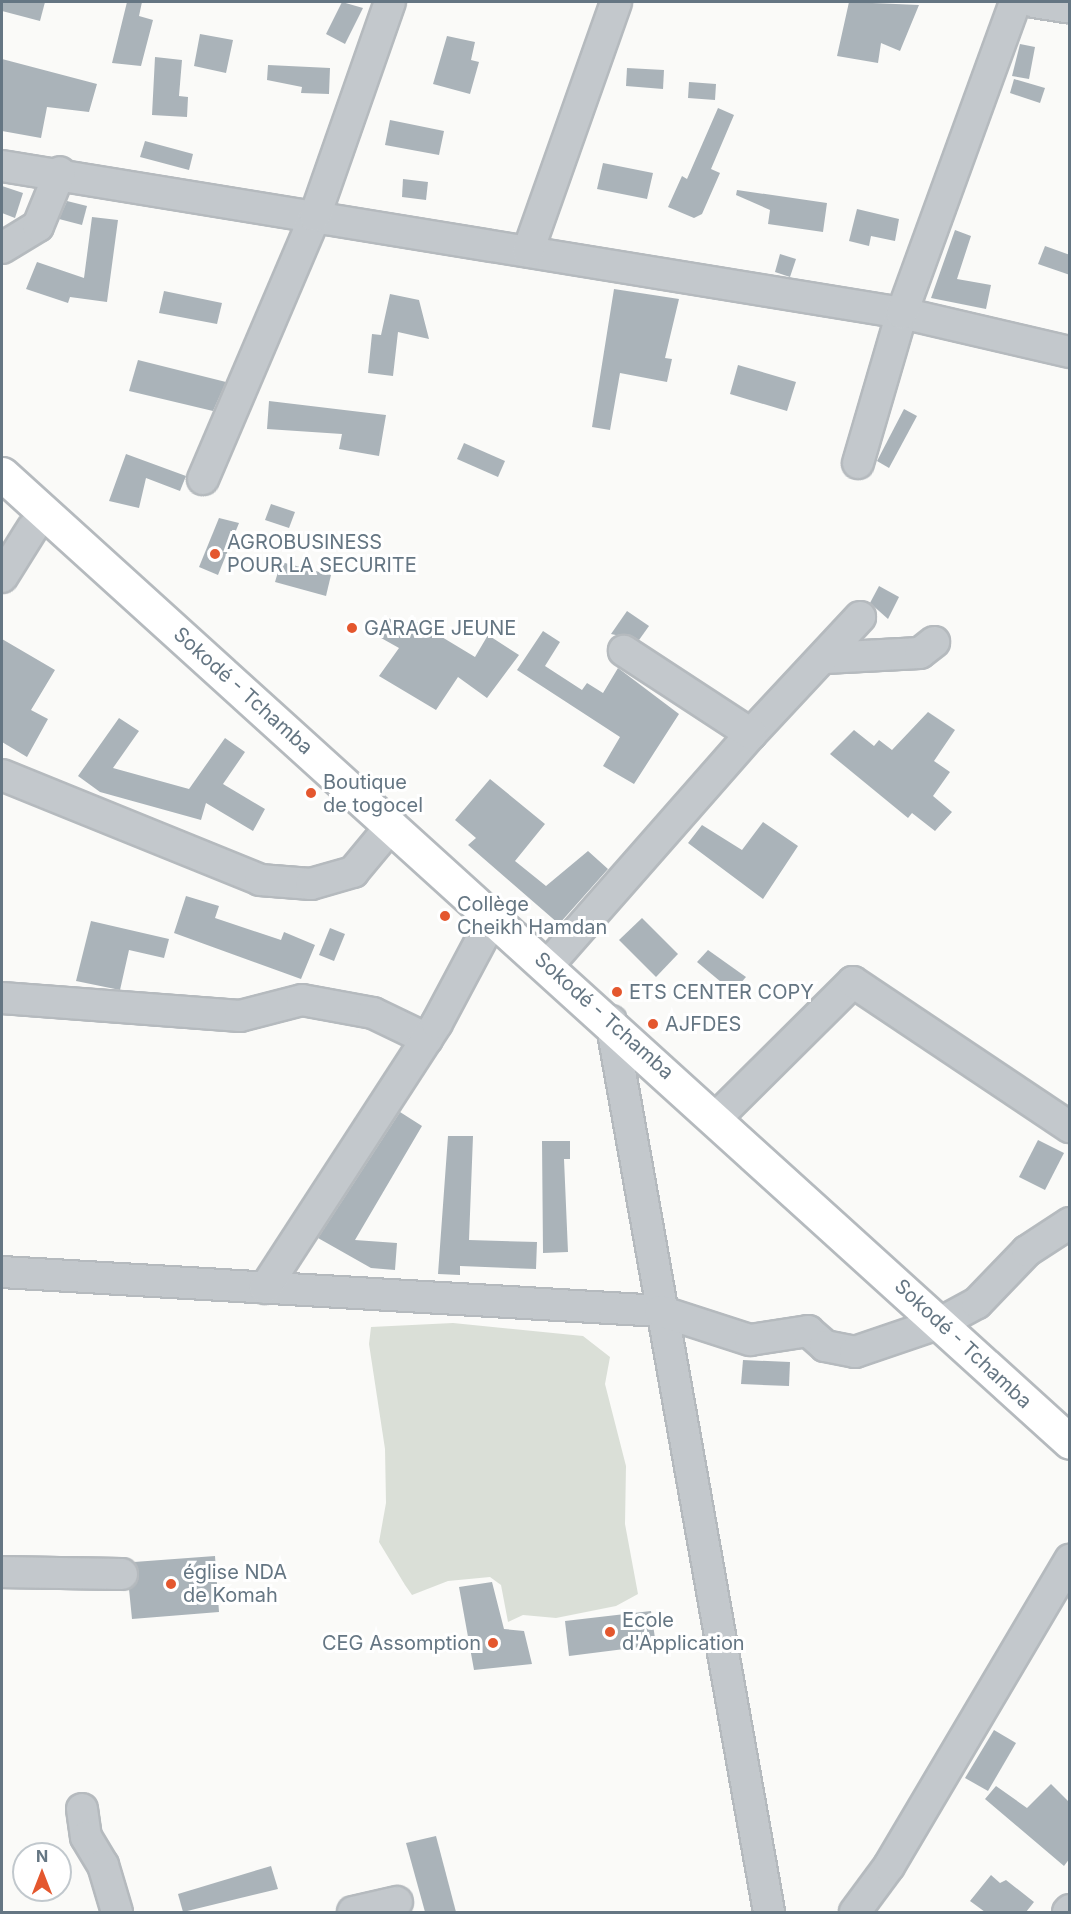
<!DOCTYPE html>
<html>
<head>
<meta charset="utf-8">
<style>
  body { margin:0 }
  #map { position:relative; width:1071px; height:1914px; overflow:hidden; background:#fafaf8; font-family:Inter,sans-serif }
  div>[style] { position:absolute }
  .green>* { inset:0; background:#dadfd7 }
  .building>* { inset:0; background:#aab3b9 }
  .roads { filter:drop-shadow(2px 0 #b5babe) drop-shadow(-2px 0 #b5babe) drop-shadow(0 2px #b5babe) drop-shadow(0 -2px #b5babe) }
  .minor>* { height:30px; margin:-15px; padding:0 15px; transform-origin:15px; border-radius:15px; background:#c3c8cc }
  .major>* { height:33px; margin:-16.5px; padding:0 16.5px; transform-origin:16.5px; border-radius:16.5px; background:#fff }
  .dots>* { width:16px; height:16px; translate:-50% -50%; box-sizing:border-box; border:3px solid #fff; border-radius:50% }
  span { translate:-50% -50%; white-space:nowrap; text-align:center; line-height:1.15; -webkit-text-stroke:6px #fff; paint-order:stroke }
  .poi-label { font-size:20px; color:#657683 }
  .left { translate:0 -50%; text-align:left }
  .right { translate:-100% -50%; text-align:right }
  .street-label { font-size:20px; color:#657683 }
  .frame { position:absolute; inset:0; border:3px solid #657683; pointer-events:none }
  .north { position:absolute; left:12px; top:1842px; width:60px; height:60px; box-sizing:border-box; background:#fff; border:2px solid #c1c8cd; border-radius:50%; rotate:0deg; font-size:16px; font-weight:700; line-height:24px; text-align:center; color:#657683 }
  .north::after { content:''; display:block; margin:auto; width:21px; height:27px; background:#e4572e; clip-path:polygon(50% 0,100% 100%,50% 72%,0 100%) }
</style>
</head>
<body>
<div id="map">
  <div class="green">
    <i style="clip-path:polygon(453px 1323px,583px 1336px,610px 1357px,605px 1384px,626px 1466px,625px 1524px,638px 1594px,616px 1606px,556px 1618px,523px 1615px,508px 1622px,501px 1585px,490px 1577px,448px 1581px,412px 1595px,405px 1585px,379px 1542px,386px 1503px,385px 1449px,369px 1344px,371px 1327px)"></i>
  </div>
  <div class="building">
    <i style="clip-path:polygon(2px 2px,45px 2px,40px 21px,2px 11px)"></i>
    <i style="clip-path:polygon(127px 2px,142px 2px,139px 16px,153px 20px,141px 66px,112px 63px)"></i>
    <i style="clip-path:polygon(342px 2px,363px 8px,345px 44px,326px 34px)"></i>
    <i style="clip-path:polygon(849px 2px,919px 5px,900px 51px,881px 43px,878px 63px,837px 56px)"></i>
    <i style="clip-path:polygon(200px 34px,233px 40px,226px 73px,194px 66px)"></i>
    <i style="clip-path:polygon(447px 36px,475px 42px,471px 60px,479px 62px,470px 94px,433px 84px)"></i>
    <i style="clip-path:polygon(1020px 44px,1035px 47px,1029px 79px,1012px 76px)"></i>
    <i style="clip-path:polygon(155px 57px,182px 60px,179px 96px,188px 97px,187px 117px,152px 115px)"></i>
    <i style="clip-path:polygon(2px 59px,97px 84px,89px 112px,47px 107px,41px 138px,2px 131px)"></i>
    <i style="clip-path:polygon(268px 65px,330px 68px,329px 94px,301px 93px,302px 87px,267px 80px)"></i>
    <i style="clip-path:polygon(627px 68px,664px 70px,663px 89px,626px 86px)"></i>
    <i style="clip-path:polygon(1014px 79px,1045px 88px,1040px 103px,1010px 93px)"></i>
    <i style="clip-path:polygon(689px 82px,716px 84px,715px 100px,688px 98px)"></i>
    <i style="clip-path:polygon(718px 108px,734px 115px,711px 169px,720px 173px,702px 214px,694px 218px,668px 207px,682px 176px,687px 179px)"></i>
    <i style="clip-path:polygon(390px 120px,444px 131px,439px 155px,385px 145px)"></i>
    <i style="clip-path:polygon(145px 141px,193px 154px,189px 170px,140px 157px)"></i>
    <i style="clip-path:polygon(603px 163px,653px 173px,647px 199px,597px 189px)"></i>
    <i style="clip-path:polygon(403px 179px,428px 182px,426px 200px,402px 197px)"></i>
    <i style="clip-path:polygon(2px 186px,23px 193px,15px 218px,2px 213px)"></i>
    <i style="clip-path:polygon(737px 190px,827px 203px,823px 232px,768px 224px,770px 210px,736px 195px)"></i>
    <i style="clip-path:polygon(67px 201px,87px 206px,82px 225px,59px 219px)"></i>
    <i style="clip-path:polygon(857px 209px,899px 219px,895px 241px,871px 236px,869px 246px,849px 241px)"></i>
    <i style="clip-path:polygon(92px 217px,118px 220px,107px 302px,70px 297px,68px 303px,26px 289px,37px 262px,84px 278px)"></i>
    <i style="clip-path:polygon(955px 230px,971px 236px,957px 279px,991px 285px,986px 309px,931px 298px)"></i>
    <i style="clip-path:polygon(1045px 246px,1070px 255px,1070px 275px,1038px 264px)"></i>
    <i style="clip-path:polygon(780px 254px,796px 259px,790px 277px,775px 272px)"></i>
    <i style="clip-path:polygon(614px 289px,679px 299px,665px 358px,672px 359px,667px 382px,620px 373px,610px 430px,592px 427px)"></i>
    <i style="clip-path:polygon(164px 291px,222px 303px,217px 324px,159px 313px)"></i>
    <i style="clip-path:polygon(390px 294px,419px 300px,429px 339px,398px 332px,393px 376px,368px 373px,372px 334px,381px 335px)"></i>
    <i style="clip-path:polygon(138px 360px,226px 382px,213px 411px,129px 391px)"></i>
    <i style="clip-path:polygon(738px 365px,796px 382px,787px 411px,730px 394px)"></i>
    <i style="clip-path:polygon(269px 401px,386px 415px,379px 456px,339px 449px,342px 434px,267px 429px)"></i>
    <i style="clip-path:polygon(904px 409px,917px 416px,889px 468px,877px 461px)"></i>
    <i style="clip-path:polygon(464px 443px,505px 461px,498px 477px,457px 459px)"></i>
    <i style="clip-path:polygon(126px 454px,186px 476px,180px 491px,146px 478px,139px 508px,109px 501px)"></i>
    <i style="clip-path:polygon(271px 504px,295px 512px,289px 528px,265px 520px)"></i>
    <i style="clip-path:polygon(219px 518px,239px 523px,218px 575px,199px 567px)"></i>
    <i style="clip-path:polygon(281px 562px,331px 575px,326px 596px,275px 582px)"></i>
    <i style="clip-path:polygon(879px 586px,899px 597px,888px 619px,870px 603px)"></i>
    <i style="clip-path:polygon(627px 611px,649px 626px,639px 640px,611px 634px)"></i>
    <i style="clip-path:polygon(385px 616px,411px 631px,417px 622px,475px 657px,488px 635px,519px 655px,487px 698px,458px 677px,436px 710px,379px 676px,399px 648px,374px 634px)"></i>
    <i style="clip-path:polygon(543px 631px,560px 642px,545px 666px,582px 690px,587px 683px,603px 693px,618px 668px,679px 714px,634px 784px,603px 766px,620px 737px,517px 670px)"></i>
    <i style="clip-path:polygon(2px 639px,55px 670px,31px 710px,48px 719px,27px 757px,2px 742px)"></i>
    <i style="clip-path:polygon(928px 712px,955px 730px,934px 761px,950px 772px,933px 796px,952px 812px,935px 831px,912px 813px,908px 818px,830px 754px,854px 730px,874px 746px,879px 740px,892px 750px)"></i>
    <i style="clip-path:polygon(119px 718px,139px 731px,113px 768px,189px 789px,225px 738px,245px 752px,223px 784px,265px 809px,253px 831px,206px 803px,201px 820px,100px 792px,78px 776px)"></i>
    <i style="clip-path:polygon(490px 779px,545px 824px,515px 861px,546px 886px,588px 851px,608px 869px,559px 924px,468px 845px,476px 838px,455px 820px)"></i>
    <i style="clip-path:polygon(763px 822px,798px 846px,763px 899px,688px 843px,702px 825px,742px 850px)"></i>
    <i style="clip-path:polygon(186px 896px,219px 906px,215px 918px,281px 940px,284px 932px,315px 945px,301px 979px,174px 933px)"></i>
    <i style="clip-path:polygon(642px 918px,678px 954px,656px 977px,619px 940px)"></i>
    <i style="clip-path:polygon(91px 921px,169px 939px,164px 958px,129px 950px,120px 990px,76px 981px)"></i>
    <i style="clip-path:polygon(330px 928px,345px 934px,334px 961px,319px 955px)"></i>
    <i style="clip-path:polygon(708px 950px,746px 977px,733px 992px,697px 962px)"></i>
    <i style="clip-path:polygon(400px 1112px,422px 1126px,355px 1240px,397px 1243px,395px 1270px,371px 1268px,318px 1238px)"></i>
    <i style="clip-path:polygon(448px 1136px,473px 1136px,469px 1240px,537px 1242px,536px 1269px,460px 1266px,460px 1275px,438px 1274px)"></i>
    <i style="clip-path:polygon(1038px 1140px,1064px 1153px,1045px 1190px,1019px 1177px)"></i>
    <i style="clip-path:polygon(542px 1141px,570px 1141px,570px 1159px,564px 1159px,568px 1252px,543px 1253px)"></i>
    <i style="clip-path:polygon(743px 1360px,790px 1362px,789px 1386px,741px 1384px)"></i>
    <i style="clip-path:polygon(215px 1556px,219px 1612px,132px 1619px,129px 1589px,139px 1575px,134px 1562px)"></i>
    <i style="clip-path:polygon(492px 1582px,504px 1629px,524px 1631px,532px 1664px,474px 1670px,459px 1587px)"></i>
    <i style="clip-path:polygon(651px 1611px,656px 1645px,569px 1656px,565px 1621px)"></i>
    <i style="clip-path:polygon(994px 1730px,1016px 1743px,988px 1791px,965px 1778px)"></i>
    <i style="clip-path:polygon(1051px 1784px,1070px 1803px,1070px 1858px,1064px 1866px,985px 1799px,996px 1786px,1027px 1808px)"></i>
    <i style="clip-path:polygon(436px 1836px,456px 1912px,425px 1912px,406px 1843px)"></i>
    <i style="clip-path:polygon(271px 1866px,278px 1889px,183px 1912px,178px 1894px)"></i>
    <i style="clip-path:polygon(991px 1875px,1000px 1883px,1006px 1880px,1034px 1902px,1026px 1912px,985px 1912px,970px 1901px)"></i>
  </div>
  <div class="roads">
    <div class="minor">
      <i style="left:1034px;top:2px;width:36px;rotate:9deg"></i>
      <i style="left:2px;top:166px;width:912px;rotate:9.28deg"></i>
      <i style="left:902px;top:313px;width:172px;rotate:13.1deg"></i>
      <i style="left:2px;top:248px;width:42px;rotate:-31.4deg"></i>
      <i style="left:38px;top:226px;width:58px;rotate:-67.8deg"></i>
      <i style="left:528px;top:251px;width:264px;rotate:-70.5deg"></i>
      <i style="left:858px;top:463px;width:156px;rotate:-73.7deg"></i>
      <i style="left:902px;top:313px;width:331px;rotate:-70deg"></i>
      <i style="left:203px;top:479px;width:286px;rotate:-66.9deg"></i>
      <i style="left:315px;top:216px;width:227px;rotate:-70.7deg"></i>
      <i style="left:2px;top:577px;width:57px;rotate:-58deg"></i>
      <i style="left:825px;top:658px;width:95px;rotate:-3deg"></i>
      <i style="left:920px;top:653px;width:18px;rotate:-38deg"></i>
      <i style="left:751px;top:734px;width:160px;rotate:-47deg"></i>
      <i style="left:2px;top:775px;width:279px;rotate:22.1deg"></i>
      <i style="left:260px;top:880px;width:51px;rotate:4.5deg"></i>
      <i style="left:311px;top:884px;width:44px;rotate:-15.9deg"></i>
      <i style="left:353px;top:872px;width:61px;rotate:-50.3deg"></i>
      <i style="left:548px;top:965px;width:308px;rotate:-48.7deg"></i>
      <i style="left:751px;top:734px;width:152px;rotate:-146.8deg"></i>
      <i style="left:2px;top:998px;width:239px;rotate:4.3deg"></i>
      <i style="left:240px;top:1016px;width:64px;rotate:-14.5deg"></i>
      <i style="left:302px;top:1000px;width:72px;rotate:10.4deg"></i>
      <i style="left:373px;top:1013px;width:60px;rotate:25.7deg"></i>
      <i style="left:611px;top:1021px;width:905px;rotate:79.94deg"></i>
      <i style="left:716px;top:1118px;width:193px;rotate:-44.8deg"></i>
      <i style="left:853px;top:982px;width:261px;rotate:33.8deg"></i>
      <i style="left:2px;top:1272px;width:659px;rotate:3.39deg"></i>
      <i style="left:660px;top:1311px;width:95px;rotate:17.9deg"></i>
      <i style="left:750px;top:1340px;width:59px;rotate:-8.8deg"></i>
      <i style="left:808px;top:1331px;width:23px;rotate:41deg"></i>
      <i style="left:825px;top:1346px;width:31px;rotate:11deg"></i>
      <i style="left:855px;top:1352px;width:90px;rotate:-18.8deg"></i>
      <i style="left:940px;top:1323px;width:42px;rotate:-28.4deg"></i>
      <i style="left:977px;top:1303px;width:72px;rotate:-46.1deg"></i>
      <i style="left:1027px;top:1251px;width:51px;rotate:-33.1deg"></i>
      <i style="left:265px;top:1288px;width:316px;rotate:-57deg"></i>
      <i style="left:437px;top:1023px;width:121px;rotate:-62deg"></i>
      <i style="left:2px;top:1572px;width:120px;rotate:1deg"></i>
      <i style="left:82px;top:1809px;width:28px;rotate:82deg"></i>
      <i style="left:86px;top:1837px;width:33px;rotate:59deg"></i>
      <i style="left:103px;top:1865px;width:49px;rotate:73.4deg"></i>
      <i style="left:353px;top:1912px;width:45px;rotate:-12.8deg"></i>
      <i style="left:855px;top:1912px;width:57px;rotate:-53.5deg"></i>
      <i style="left:889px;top:1866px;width:356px;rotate:-59.4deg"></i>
      <i style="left:1068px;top:1912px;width:3px;rotate:-45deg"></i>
    </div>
    <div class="major">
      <i style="left:2px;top:474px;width:1441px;rotate:42.19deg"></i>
    </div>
  </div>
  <div class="dots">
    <i style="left:215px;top:554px;background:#e4572e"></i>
    <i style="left:352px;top:628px;background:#e4572e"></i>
    <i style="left:311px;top:793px;background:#e4572e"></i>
    <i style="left:445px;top:916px;background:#e4572e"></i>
    <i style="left:617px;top:992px;background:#e4572e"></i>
    <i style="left:653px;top:1024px;background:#e4572e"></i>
    <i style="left:171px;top:1584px;background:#e4572e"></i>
    <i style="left:610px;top:1632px;background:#e4572e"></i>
    <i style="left:493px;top:1643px;background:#e4572e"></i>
  </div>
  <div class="poi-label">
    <span class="left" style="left:227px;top:554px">AGROBUSINESS<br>POUR LA SECURITE</span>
    <span class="left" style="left:364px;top:628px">GARAGE JEUNE</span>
    <span class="left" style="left:323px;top:794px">Boutique<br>de togocel</span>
    <span class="left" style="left:457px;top:916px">Collège<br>Cheikh Hamdan</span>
    <span class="left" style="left:629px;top:992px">ETS CENTER COPY</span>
    <span class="left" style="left:665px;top:1024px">AJFDES</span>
    <span class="left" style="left:183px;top:1584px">église NDA<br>de Komah</span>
    <span class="left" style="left:622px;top:1632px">Ecole<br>d'Application</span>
    <span class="right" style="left:481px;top:1643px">CEG Assomption</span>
  </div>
  <div class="street-label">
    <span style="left:243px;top:691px;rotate:42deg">Sokodé - Tchamba</span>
    <span style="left:604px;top:1016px;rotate:42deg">Sokodé - Tchamba</span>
    <span style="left:963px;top:1344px;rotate:43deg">Sokodé - Tchamba</span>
  </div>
  <div class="frame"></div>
  <div class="north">N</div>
</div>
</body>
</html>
